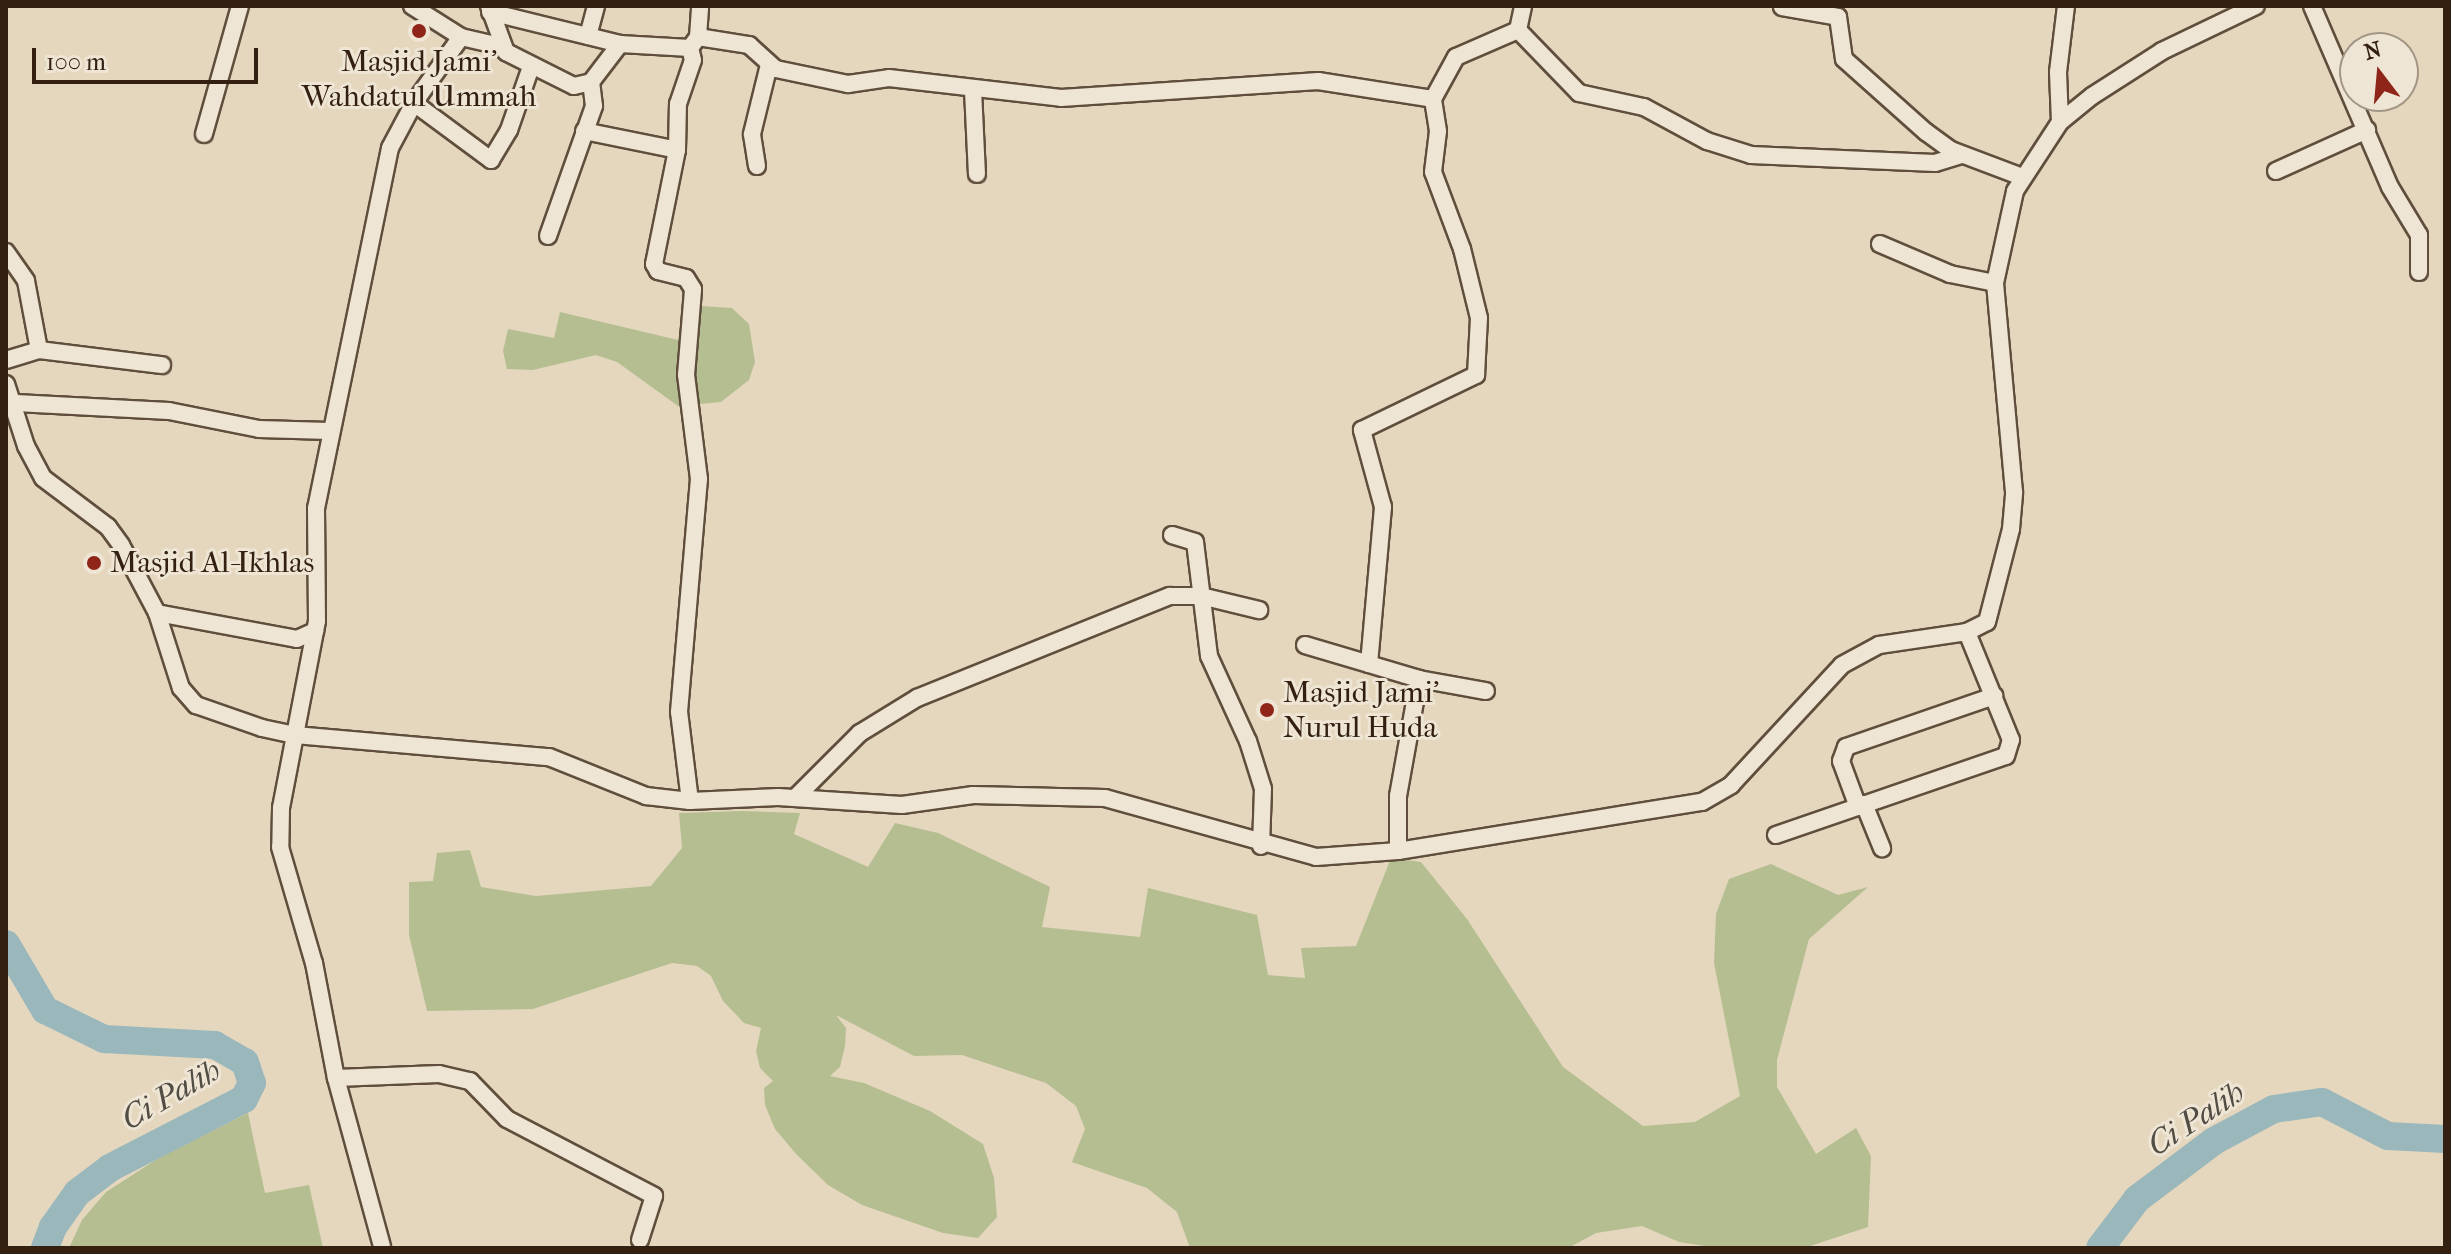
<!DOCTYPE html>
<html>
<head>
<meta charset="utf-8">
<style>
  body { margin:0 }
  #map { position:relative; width:2451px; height:1254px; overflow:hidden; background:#e5d7be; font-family:"IM FELL French Canon",serif }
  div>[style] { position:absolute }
  .green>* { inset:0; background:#b5be91 }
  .river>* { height:28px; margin:-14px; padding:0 14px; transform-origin:14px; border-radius:14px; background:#9ab7bc }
  .roads { filter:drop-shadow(2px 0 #604e3c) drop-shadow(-2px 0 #604e3c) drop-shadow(0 2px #604e3c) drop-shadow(0 -2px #604e3c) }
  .minor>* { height:16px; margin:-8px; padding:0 8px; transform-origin:8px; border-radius:8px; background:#eee5d5 }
  .dots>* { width:22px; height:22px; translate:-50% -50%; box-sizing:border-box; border:4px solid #eee5d5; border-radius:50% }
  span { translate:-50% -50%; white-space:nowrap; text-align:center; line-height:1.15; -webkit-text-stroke:6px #eee5d5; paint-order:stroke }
  .poi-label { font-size:30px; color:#332010 }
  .left { translate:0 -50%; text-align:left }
  .water-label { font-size:32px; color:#524d44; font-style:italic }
  .frame { position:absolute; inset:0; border:8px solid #332010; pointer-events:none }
  .north { position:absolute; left:2339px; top:32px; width:80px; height:80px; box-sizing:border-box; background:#eee5d5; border:2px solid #a39686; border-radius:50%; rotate:344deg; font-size:22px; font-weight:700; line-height:32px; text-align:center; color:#332010 }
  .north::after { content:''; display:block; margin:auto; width:28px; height:36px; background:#8f2418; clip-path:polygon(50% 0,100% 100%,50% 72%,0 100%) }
  .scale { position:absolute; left:32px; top:48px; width:226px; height:36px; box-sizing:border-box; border:4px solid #332010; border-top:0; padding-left:10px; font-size:24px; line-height:28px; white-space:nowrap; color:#332010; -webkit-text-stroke:6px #eee5d5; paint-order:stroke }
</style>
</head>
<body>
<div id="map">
  <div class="green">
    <i style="clip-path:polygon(685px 305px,732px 308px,749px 324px,755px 362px,749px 380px,721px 402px,678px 406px,617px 362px,596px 355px,533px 370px,507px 369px,503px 351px,508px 329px,554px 338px,560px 312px,678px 340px)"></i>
    <i style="clip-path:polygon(742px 811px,800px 813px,794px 834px,868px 867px,895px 823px,938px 833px,1050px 887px,1042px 927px,1140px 937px,1148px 888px,1257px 915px,1268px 975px,1305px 978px,1301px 948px,1356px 946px,1391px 858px,1421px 862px,1467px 919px,1563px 1067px,1643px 1126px,1695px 1122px,1740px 1096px,1714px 963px,1716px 914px,1729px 879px,1771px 864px,1838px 895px,1868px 887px,1809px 939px,1777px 1060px,1777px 1087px,1816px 1154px,1856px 1128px,1871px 1156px,1868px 1227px,1804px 1248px,1718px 1248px,1679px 1242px,1642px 1226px,1596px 1233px,1568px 1248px,1190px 1248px,1177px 1212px,1147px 1188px,1072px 1162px,1085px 1129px,1076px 1106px,1046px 1083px,962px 1055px,914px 1056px,836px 1015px,846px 1028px,845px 1046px,840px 1067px,830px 1076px,864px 1083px,930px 1111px,983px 1144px,994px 1178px,997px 1217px,978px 1238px,943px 1233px,862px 1205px,828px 1185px,796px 1154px,775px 1129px,765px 1105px,764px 1088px,773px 1081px,760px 1068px,756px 1051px,761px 1028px,744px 1023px,723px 1001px,711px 976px,697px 966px,672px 963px,533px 1009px,427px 1011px,409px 935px,409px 882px,433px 881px,437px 853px,470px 850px,481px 887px,536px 896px,651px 886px,682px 848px,679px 813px)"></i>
    <i style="clip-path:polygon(248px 1113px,265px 1193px,309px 1185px,323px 1248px,69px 1248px,82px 1220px,106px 1192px,162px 1156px)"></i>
  </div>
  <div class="river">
    <i style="left:6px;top:944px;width:77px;rotate:59.4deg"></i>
    <i style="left:45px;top:1010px;width:66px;rotate:26.2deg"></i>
    <i style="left:104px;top:1039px;width:111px;rotate:3.1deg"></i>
    <i style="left:215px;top:1045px;width:34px;rotate:30deg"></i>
    <i style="left:245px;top:1062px;width:22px;rotate:72deg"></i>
    <i style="left:252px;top:1083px;width:18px;rotate:117deg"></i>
    <i style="left:244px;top:1099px;width:151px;rotate:152.8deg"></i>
    <i style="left:110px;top:1168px;width:41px;rotate:142.9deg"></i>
    <i style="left:77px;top:1193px;width:42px;rotate:125.2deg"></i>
    <i style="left:53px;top:1227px;width:22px;rotate:111deg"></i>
    <i style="left:2100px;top:1248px;width:61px;rotate:-52.9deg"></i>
    <i style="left:2137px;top:1199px;width:96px;rotate:-37deg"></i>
    <i style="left:2214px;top:1141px;width:68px;rotate:-28.1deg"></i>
    <i style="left:2274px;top:1109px;width:49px;rotate:-8.3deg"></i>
    <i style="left:2322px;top:1102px;width:74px;rotate:27.3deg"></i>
    <i style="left:2388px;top:1136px;width:57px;rotate:3deg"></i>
  </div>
  <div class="roads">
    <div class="minor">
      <i style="left:412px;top:6px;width:58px;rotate:32.3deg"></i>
      <i style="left:489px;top:6px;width:49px;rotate:69.7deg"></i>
      <i style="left:506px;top:52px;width:76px;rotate:26.6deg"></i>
      <i style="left:574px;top:86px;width:17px;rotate:-13deg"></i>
      <i style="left:591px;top:82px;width:48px;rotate:-52.7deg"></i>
      <i style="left:620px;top:44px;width:70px;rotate:3.3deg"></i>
      <i style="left:690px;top:48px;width:14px;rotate:-54deg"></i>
      <i style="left:698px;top:37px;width:31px;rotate:-86deg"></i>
      <i style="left:2312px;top:6px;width:197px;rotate:66.7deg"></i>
      <i style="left:2390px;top:187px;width:56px;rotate:58.9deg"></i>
      <i style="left:2419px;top:235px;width:37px;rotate:90deg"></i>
      <i style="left:1782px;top:7px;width:57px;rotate:10.1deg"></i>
      <i style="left:1838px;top:17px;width:42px;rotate:81.9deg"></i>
      <i style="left:1844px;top:59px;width:110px;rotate:41.7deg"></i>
      <i style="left:1926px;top:132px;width:31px;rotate:36deg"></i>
      <i style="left:1951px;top:150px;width:76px;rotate:20.8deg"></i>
      <i style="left:490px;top:12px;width:134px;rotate:13.8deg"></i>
      <i style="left:1518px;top:30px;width:88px;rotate:45.9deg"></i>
      <i style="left:1579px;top:93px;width:66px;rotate:12.2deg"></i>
      <i style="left:1644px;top:107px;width:72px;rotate:28.4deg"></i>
      <i style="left:1707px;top:141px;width:46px;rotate:17.7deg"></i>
      <i style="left:1751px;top:155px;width:184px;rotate:2.5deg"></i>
      <i style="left:1935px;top:163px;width:28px;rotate:-17deg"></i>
      <i style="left:588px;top:36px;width:31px;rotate:-75deg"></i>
      <i style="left:698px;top:37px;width:52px;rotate:8.9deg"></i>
      <i style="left:749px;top:45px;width:36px;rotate:42deg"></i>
      <i style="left:776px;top:69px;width:74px;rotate:11.8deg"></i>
      <i style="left:848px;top:84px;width:41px;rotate:-8.3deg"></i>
      <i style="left:889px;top:78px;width:173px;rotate:6.6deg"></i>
      <i style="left:1061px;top:98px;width:258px;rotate:-3.8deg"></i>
      <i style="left:1318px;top:81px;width:116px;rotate:8.9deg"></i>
      <i style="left:500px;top:46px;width:40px;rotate:-167deg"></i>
      <i style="left:461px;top:37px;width:81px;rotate:125.5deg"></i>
      <i style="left:414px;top:103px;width:51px;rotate:118.1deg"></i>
      <i style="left:390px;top:148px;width:368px;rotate:101.6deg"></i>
      <i style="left:316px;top:508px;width:113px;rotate:89.5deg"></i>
      <i style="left:317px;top:621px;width:190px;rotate:100.9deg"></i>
      <i style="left:281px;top:808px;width:39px;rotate:91deg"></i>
      <i style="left:280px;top:847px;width:121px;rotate:73.7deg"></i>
      <i style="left:314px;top:963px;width:117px;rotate:79.2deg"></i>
      <i style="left:336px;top:1078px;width:103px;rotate:-2.2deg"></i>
      <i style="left:439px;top:1074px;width:32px;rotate:13deg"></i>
      <i style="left:470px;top:1081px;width:53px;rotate:45.8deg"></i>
      <i style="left:507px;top:1119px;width:166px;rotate:27.6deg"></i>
      <i style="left:654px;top:1196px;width:46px;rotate:107.7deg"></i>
      <i style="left:973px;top:90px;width:84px;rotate:87.3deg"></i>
      <i style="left:414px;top:103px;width:96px;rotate:36.5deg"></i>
      <i style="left:491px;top:160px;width:35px;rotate:-59deg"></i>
      <i style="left:509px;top:130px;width:67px;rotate:-70.8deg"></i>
      <i style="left:2060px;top:122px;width:50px;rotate:-92.3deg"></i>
      <i style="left:2058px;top:72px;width:66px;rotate:-83.1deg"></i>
      <i style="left:584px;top:131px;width:95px;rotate:11.5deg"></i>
      <i style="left:204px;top:134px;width:133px;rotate:-74.3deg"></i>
      <i style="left:757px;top:166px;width:32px;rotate:-99deg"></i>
      <i style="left:752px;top:134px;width:71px;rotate:-76.2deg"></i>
      <i style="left:2276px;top:171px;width:100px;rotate:-24.3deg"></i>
      <i style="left:548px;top:236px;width:138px;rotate:-70.5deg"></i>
      <i style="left:594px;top:106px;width:24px;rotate:-97deg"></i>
      <i style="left:1880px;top:244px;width:76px;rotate:23.2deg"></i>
      <i style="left:1950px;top:274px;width:46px;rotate:11.3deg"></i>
      <i style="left:6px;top:252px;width:35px;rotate:55deg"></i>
      <i style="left:26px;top:281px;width:70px;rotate:79.3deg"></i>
      <i style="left:6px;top:360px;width:34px;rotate:-17deg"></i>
      <i style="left:39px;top:350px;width:124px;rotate:7deg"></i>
      <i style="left:6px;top:384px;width:65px;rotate:72.1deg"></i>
      <i style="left:26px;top:446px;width:36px;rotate:62deg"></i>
      <i style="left:43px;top:478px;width:81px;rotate:37deg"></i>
      <i style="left:108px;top:527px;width:22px;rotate:54deg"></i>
      <i style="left:121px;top:545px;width:77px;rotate:62.1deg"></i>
      <i style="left:157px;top:613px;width:79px;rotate:72.3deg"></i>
      <i style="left:181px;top:688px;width:23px;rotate:49deg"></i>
      <i style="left:196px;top:705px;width:70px;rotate:19.2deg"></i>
      <i style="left:262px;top:728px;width:34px;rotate:12deg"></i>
      <i style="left:295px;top:735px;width:255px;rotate:5deg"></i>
      <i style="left:549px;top:757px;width:105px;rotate:21.9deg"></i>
      <i style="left:646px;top:796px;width:44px;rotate:6.5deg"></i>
      <i style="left:690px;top:801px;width:88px;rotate:-2.6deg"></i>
      <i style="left:778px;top:797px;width:124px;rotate:3.7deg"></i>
      <i style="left:902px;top:805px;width:72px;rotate:-8deg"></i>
      <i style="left:973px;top:795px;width:132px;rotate:1.3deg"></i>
      <i style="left:1105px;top:798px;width:219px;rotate:15.6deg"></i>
      <i style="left:1316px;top:857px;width:82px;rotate:-4.2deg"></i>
      <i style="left:1398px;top:851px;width:308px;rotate:-9.2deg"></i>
      <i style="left:1702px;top:802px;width:34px;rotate:-30deg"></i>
      <i style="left:1731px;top:785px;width:163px;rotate:-47.2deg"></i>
      <i style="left:1842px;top:665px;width:42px;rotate:-28.4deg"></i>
      <i style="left:1879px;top:645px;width:89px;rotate:-8.4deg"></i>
      <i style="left:1967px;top:632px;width:22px;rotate:-27deg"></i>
      <i style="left:1987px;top:622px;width:96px;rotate:-75.5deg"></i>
      <i style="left:2011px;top:529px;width:37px;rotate:-85deg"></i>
      <i style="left:2014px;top:492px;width:210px;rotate:-95.2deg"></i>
      <i style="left:1995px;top:283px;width:94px;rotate:-77.7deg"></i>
      <i style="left:2015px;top:191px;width:82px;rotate:-56.9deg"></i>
      <i style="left:2060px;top:122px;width:41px;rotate:-39.1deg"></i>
      <i style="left:2092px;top:96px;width:83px;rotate:-32.7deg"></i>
      <i style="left:2162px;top:51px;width:104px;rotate:-25.6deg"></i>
      <i style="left:16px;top:403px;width:153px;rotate:3deg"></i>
      <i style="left:169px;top:411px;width:92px;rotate:11.3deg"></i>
      <i style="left:259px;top:429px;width:71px;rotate:1.6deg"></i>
      <i style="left:1172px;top:535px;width:24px;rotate:17deg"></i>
      <i style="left:1195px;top:542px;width:115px;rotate:83deg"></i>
      <i style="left:1209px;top:656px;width:94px;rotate:65.4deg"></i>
      <i style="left:1248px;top:741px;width:50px;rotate:72.6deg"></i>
      <i style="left:1263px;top:789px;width:57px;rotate:92deg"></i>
      <i style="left:157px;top:613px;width:142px;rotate:10.5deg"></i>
      <i style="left:297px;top:639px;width:20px;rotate:-24deg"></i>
      <i style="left:1305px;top:645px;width:67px;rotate:16.5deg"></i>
      <i style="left:1419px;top:679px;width:68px;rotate:10.2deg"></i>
      <i style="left:795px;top:798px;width:92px;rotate:-45deg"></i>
      <i style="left:860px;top:733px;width:67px;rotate:-31.6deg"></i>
      <i style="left:917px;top:698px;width:273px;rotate:-22deg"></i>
      <i style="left:1170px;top:596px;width:31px"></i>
      <i style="left:1201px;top:596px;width:60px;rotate:13.6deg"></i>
      <i style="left:690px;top:801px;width:90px;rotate:-97deg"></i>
      <i style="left:679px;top:712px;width:234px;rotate:-85.1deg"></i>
      <i style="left:699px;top:479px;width:105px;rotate:-97.1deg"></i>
      <i style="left:686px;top:375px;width:86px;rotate:-85.3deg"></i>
      <i style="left:693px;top:289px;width:13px;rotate:-122deg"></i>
      <i style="left:686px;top:278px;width:29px;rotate:-166deg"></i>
      <i style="left:658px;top:271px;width:8px;rotate:-120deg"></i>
      <i style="left:654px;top:264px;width:116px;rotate:-78.6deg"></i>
      <i style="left:677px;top:150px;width:46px;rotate:-88.8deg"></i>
      <i style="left:678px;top:104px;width:46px;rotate:-71.2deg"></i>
      <i style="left:693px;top:60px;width:12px;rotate:-104deg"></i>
      <i style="left:1864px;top:804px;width:48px;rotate:67.8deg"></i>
      <i style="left:1858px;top:807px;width:49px;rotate:-110.3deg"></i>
      <i style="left:1841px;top:761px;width:15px;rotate:-70deg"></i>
      <i style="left:1846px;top:747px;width:157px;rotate:-19deg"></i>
      <i style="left:1776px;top:835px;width:243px;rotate:-19deg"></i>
      <i style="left:2006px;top:756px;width:17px;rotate:-73deg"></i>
      <i style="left:2011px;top:740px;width:117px;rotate:-112.2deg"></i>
      <i style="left:1398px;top:851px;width:55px;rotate:-90deg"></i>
      <i style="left:1398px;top:796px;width:119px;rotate:-79.8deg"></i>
      <i style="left:1419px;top:679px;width:52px;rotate:-163.3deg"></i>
      <i style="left:1369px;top:664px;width:158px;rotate:-84.9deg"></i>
      <i style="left:1383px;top:507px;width:80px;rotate:-105.3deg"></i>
      <i style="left:1362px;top:430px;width:127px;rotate:-25.8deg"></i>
      <i style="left:1476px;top:375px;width:57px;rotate:-87deg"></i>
      <i style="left:1479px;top:318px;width:71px;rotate:-103.8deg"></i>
      <i style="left:1462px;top:249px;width:82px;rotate:-110.6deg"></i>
      <i style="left:1433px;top:172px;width:41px;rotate:-83deg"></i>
      <i style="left:1438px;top:131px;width:32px;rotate:-99deg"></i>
      <i style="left:1433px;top:99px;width:48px;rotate:-61.3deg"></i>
      <i style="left:1456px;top:57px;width:68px;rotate:-23.5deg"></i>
      <i style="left:1518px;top:30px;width:25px;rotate:-78deg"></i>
      <i style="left:336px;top:1078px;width:174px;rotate:74.7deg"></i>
    </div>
  </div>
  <div class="dots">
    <i style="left:419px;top:31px;background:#8f2418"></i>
    <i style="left:94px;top:563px;background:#8f2418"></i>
    <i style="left:1267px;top:710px;background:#8f2418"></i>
  </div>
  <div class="poi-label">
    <span style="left:419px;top:79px">Masjid Jami'<br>Wahdatul Ummah</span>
    <span class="left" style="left:110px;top:563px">Masjid Al-Ikhlas</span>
    <span class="left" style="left:1283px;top:710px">Masjid Jami'<br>Nurul Huda</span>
  </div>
  <div class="water-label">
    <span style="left:171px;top:1095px;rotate:-30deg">Ci Palih</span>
    <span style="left:2196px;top:1119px;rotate:-33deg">Ci Palih</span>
  </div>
  <div class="frame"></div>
  <div class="north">N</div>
  <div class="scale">100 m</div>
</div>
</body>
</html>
